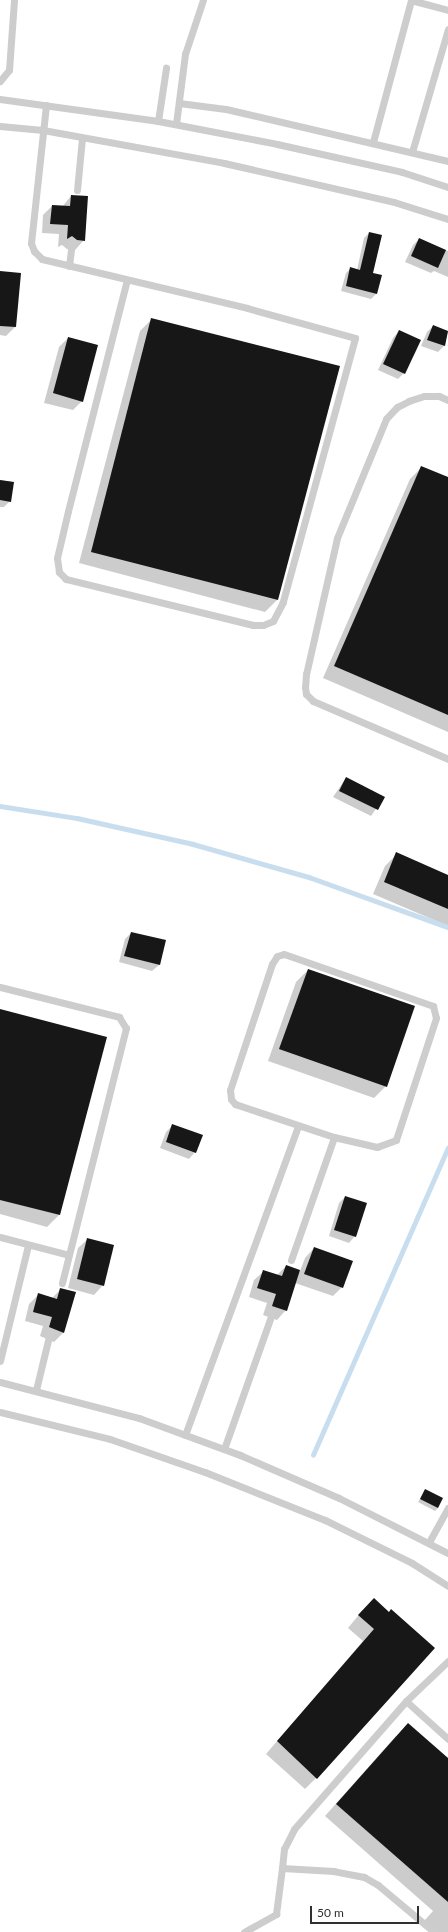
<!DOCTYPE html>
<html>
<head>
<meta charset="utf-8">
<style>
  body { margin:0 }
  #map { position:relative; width:448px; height:1932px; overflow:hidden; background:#fff; font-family:Lato,sans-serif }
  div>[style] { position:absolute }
  .shadow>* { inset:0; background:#0003 }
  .stream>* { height:4.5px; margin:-2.25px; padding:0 2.25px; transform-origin:2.25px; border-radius:2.25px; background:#c8deef }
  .building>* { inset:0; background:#171717 }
  .service>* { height:7px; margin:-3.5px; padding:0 3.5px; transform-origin:3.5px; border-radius:3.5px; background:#cdcdcd }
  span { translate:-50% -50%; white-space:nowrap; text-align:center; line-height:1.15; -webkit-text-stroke:4px #fff; paint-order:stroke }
  .scale { position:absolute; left:310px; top:1906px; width:109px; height:18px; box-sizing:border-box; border:2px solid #303030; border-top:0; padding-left:5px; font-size:12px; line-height:14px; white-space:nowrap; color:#303030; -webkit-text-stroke:3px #fff; paint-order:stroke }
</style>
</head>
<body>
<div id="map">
  <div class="shadow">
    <i style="clip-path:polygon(71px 196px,84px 240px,75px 250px,67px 249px,62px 245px,58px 247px,59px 234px,42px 233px,43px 215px,52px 206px,62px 207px)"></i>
    <i style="clip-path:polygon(369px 233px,372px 274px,376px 294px,371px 299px,341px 291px,346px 273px,351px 268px,357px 270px,364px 238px)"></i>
    <i style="clip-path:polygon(419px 239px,448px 251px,448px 277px,434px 271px,431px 273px,405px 262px,413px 245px)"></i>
    <i style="clip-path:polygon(0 272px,15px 327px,6px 336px,0 335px)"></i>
    <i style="clip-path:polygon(152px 319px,277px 600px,265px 612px,79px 563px,140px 331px)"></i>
    <i style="clip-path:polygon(433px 326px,448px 332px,444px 346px,438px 352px,421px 346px,427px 332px)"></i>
    <i style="clip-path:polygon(399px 331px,404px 373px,398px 379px,378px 370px,393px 338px)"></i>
    <i style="clip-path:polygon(68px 338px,82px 401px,73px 410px,44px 403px,59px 347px)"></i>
    <i style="clip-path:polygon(422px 467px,448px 478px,448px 732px,323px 678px,410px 479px)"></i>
    <i style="clip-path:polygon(0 480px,13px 482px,10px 501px,4px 507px,0 507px)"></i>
    <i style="clip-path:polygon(346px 778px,384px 797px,371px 816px,333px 797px)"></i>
    <i style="clip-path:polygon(397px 854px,448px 876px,448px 926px,373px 894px,385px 866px)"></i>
    <i style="clip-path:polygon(131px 933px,165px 941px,159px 965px,152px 971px,119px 962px,125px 939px)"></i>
    <i style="clip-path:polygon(308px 970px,386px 1086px,374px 1098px,268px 1061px,296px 982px)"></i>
    <i style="clip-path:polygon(0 1010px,59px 1215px,47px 1227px,0 1214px)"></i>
    <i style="clip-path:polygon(173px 1125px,195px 1152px,189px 1159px,160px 1148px,166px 1132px)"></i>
    <i style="clip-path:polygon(345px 1197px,355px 1236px,349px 1243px,329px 1236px,339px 1203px)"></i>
    <i style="clip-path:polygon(88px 1239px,103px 1285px,94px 1295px,68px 1288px,78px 1248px)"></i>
    <i style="clip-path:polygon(314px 1248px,342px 1287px,333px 1296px,295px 1283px,286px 1310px,277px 1320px,263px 1315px,267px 1303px,249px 1297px,254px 1280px,264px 1271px,277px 1275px,286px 1266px,300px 1271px,305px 1258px)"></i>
    <i style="clip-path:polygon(61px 1289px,74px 1292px,63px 1333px,54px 1342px,40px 1336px,43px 1326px,25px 1321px,29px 1304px,39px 1294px,52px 1298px)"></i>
    <i style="clip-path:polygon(425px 1491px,438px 1508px,435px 1511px,418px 1502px)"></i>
    <i style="clip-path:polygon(362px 1611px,389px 1613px,316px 1778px,305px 1789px,266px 1754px,363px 1641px,348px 1628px)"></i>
    <i style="clip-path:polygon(396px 1736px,448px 1760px,448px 1932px,436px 1932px,424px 1921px,433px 1911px,325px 1816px)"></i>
  </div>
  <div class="stream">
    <i style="left:0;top:806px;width:78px;rotate:8.9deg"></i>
    <i style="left:77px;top:818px;width:119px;rotate:12.6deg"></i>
    <i style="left:193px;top:844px;width:121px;rotate:15.9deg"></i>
    <i style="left:309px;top:877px;width:148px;rotate:19.8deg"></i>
    <i style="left:313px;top:1455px;width:335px;rotate:-66.3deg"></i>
  </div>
  <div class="building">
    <i style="clip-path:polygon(71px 195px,88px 196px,85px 241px,77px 240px,72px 236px,67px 239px,68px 225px,50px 224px,52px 205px,70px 206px)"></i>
    <i style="clip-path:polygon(369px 232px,382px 235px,373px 273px,382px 275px,377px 294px,346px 286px,350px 267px,360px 270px)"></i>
    <i style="clip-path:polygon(419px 238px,446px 250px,438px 268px,411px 256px)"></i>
    <i style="clip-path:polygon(0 271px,21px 273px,16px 327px,0 326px)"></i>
    <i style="clip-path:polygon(151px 318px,340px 366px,278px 600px,91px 552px)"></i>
    <i style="clip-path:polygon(433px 325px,448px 331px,445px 346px,427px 340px)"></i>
    <i style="clip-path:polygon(399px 330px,421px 340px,405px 374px,383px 364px)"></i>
    <i style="clip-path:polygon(68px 337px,98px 345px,83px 402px,53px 393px)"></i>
    <i style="clip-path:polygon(421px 466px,448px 477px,448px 715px,334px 666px)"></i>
    <i style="clip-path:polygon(0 480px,14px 482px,11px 502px,0 500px)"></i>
    <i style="clip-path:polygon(346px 777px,385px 797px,378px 810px,339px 791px)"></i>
    <i style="clip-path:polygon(396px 852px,448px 875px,448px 909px,384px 882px)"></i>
    <i style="clip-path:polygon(131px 932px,166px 940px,160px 965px,124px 956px)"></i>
    <i style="clip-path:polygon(308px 969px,415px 1006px,387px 1087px,279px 1049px)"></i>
    <i style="clip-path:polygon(0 1009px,107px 1037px,60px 1215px,0 1200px)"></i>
    <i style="clip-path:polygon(172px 1124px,203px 1135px,196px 1153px,166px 1142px)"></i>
    <i style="clip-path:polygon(345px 1196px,367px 1203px,356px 1237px,334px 1230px)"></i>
    <i style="clip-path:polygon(87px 1238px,114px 1245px,104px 1286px,77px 1279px)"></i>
    <i style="clip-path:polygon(314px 1247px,353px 1261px,343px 1288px,304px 1274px)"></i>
    <i style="clip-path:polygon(286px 1265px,300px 1270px,287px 1311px,272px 1306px,276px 1294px,257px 1288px,263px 1270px,282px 1276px)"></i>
    <i style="clip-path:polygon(60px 1288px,76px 1292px,64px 1333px,49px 1327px,52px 1317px,33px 1312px,38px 1293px,57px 1299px)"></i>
    <i style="clip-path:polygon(425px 1489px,443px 1498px,438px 1508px,420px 1499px)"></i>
    <i style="clip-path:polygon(374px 1598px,389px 1612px,391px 1609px,435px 1648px,317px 1779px,277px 1741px,374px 1629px,358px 1615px)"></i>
    <i style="clip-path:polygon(408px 1723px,448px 1758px,448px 1902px,336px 1804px)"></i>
  </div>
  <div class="service">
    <i style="left:411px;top:0;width:38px;rotate:15deg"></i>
    <i style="left:0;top:81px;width:14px;rotate:-51deg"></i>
    <i style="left:9px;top:70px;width:70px;rotate:-85.9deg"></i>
    <i style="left:0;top:99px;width:160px;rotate:7.9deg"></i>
    <i style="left:158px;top:121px;width:121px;rotate:10.9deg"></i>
    <i style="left:277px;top:144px;width:128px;rotate:12.6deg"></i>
    <i style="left:402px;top:172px;width:48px;rotate:18.1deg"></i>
    <i style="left:179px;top:103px;width:47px;rotate:7.3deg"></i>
    <i style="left:226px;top:109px;width:228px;rotate:13.2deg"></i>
    <i style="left:46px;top:105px;width:139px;rotate:96.2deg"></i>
    <i style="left:31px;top:243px;width:9px;rotate:69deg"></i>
    <i style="left:34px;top:251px;width:11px;rotate:45deg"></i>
    <i style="left:42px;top:259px;width:211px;rotate:13.4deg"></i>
    <i style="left:247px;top:308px;width:112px;rotate:15.5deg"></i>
    <i style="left:355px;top:338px;width:274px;rotate:105.3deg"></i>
    <i style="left:283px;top:602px;width:21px;rotate:118deg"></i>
    <i style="left:273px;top:621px;width:11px;rotate:158deg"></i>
    <i style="left:263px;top:625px;width:10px;rotate:180deg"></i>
    <i style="left:253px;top:625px;width:193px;rotate:-166.2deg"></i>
    <i style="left:66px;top:579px;width:10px;rotate:-135deg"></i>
    <i style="left:59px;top:572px;width:14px;rotate:-98deg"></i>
    <i style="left:57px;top:558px;width:48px;rotate:-76.8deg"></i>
    <i style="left:68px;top:511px;width:238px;rotate:-75.7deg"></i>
    <i style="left:158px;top:121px;width:54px;rotate:-81.4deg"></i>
    <i style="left:176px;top:124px;width:71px;rotate:-82.7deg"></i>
    <i style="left:185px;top:54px;width:57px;rotate:-71.6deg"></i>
    <i style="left:0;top:126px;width:43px;rotate:5.3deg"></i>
    <i style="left:43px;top:130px;width:184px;rotate:10.3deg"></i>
    <i style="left:224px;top:163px;width:174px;rotate:12.9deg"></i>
    <i style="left:394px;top:202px;width:57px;rotate:17.5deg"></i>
    <i style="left:373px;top:142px;width:147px;rotate:-75deg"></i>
    <i style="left:412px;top:152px;width:128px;rotate:-73.7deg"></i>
    <i style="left:77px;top:190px;width:52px;rotate:-84.5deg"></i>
    <i style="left:69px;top:266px;width:25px;rotate:-83deg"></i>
    <i style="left:448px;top:400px;width:10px;rotate:-156deg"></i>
    <i style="left:439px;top:396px;width:15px;rotate:180deg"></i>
    <i style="left:424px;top:396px;width:16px;rotate:162deg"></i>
    <i style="left:409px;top:401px;width:13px;rotate:153deg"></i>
    <i style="left:397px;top:407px;width:16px;rotate:133deg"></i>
    <i style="left:386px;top:419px;width:129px;rotate:112.4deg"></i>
    <i style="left:337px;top:538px;width:139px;rotate:102.8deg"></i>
    <i style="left:306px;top:674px;width:13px;rotate:94deg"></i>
    <i style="left:305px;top:687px;width:7px;rotate:82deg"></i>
    <i style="left:306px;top:694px;width:10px;rotate:45deg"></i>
    <i style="left:313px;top:701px;width:147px;rotate:23.2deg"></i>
    <i style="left:284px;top:954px;width:158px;rotate:19.2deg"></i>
    <i style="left:433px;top:1006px;width:12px;rotate:76deg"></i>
    <i style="left:436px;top:1018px;width:128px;rotate:108.2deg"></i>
    <i style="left:396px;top:1140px;width:20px;rotate:160deg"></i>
    <i style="left:377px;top:1147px;width:44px;rotate:-166.9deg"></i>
    <i style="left:334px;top:1137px;width:104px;rotate:-161.6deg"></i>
    <i style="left:235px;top:1104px;width:6px;rotate:-129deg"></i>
    <i style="left:231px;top:1099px;width:9px;rotate:-96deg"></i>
    <i style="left:230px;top:1090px;width:133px;rotate:-71.6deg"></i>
    <i style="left:272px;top:964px;width:9px;rotate:-58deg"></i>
    <i style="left:277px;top:956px;width:7px;rotate:-16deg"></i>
    <i style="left:0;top:987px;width:123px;rotate:14.1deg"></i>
    <i style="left:119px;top:1017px;width:13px;rotate:58deg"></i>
    <i style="left:126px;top:1028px;width:263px;rotate:104.1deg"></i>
    <i style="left:0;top:1237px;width:71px;rotate:14.6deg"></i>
    <i style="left:291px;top:1260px;width:130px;rotate:-70.7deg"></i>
    <i style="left:0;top:1361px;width:119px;rotate:-76.4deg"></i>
    <i style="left:0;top:1382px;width:144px;rotate:14.5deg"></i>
    <i style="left:139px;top:1418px;width:108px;rotate:20.1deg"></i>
    <i style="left:240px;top:1455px;width:108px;rotate:23.5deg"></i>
    <i style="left:339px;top:1498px;width:122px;rotate:26.8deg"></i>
    <i style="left:36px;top:1390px;width:60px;rotate:-76.4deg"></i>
    <i style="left:0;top:1412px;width:113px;rotate:13.8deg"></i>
    <i style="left:110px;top:1439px;width:101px;rotate:19.2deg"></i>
    <i style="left:205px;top:1472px;width:129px;rotate:21.8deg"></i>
    <i style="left:325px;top:1520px;width:97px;rotate:26.3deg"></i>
    <i style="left:412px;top:1563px;width:43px;rotate:32.6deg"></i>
    <i style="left:185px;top:1435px;width:329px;rotate:-69.9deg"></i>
    <i style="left:224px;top:1449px;width:146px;rotate:-70.5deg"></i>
    <i style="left:429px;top:1542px;width:39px;rotate:-61deg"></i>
    <i style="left:406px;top:1701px;width:57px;rotate:42.1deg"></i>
    <i style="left:244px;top:1932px;width:37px;rotate:-29deg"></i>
    <i style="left:276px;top:1914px;width:46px;rotate:-82.6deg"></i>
    <i style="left:434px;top:1932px;width:73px;rotate:-140deg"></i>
    <i style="left:378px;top:1885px;width:16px;rotate:-150deg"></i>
    <i style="left:364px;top:1877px;width:31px;rotate:-169deg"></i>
    <i style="left:334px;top:1871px;width:52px;rotate:-176.7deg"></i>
    <i style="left:282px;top:1868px;width:19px;rotate:-84deg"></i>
    <i style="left:284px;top:1849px;width:22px;rotate:-63deg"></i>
    <i style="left:294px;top:1829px;width:170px;rotate:-48.8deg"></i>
    <i style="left:406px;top:1701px;width:58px;rotate:-43.6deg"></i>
  </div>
  <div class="scale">50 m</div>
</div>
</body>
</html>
